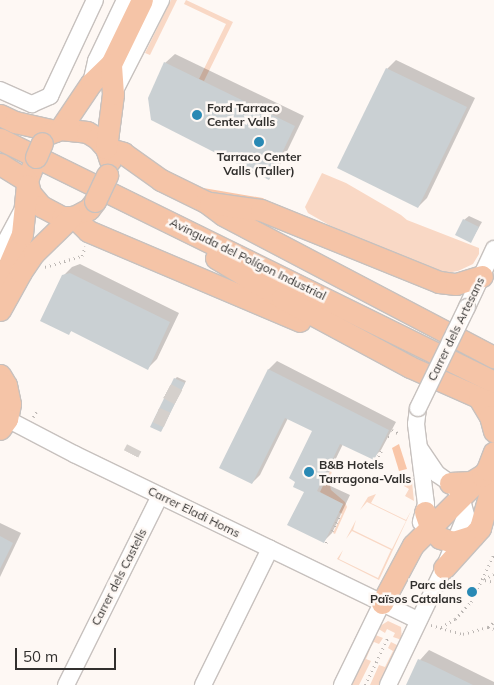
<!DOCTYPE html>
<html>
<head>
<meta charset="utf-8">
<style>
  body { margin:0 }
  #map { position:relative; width:494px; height:685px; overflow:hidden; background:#fef8f4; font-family:Mulish,sans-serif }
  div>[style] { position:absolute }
  .green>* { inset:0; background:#f9d8c5 }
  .water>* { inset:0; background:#f9c6a8 }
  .shadow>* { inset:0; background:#0003 }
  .stream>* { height:4px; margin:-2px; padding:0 2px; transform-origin:2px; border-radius:2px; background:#f9c6a8 }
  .building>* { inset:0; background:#cad0d3 }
  .minor-tunnel>* { height:16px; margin-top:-8px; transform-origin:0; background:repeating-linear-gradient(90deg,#d5d0cc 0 16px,transparent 0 24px) }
  .path>* { height:2.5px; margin-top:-1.25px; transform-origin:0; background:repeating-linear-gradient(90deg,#bcb7b4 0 1px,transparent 0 5px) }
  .roads { filter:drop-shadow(1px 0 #c7c1be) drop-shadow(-1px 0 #c7c1be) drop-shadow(0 1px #c7c1be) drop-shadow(0 -1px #c7c1be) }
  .minor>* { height:16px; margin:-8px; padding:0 8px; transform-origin:8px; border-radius:8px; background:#fff }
  .major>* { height:21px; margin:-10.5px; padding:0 10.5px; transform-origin:10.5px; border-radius:10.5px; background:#f5c4a7 }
  .bridges { filter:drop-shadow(1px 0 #c7c1be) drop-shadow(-1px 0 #c7c1be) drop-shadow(0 1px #c7c1be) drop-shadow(0 -1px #c7c1be) }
  .minor-bridge>* { height:16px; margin:-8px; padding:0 8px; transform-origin:8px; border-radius:8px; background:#fff }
  .major-bridge>* { height:21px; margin:-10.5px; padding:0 10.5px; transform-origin:10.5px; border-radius:10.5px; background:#f5c4a7 }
  .dots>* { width:14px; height:14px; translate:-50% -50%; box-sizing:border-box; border:2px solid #fef8f4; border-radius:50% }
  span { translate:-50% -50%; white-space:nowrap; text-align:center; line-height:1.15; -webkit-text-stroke:5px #fef8f4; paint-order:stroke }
  .poi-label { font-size:12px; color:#32302e; font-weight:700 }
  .left { translate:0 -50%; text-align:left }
  .right { translate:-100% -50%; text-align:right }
  .street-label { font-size:12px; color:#32302e }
  .scale { position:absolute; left:15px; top:648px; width:101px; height:22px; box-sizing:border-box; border:2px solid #32302e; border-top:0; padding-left:6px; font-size:15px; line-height:18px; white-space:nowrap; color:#32302e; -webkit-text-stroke:4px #fef8f4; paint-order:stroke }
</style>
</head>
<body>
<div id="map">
  <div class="green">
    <i style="clip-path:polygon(171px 0,177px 0,150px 55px,145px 53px)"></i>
    <i style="clip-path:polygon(186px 0,233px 22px,204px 81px,199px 79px,226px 24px,184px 4px)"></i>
    <i style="clip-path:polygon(322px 173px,346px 183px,401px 215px,407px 220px,479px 248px,479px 254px,473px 264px,458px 271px,446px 273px,426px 270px,329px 225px,308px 213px,305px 207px)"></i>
    <i style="clip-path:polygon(330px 471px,332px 472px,329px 481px,331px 490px,345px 502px,347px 507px,335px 534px,333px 533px,342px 514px,339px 512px,343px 504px,320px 492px)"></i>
    <i style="clip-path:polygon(406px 477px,408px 483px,412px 482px,414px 501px,405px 496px,409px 489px,404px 486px)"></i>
    <i style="clip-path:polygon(376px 494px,371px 503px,406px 520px,411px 511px,379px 580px,337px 559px,343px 550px,339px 559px,378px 578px,391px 550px,352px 531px,346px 539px,356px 520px,353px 530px,392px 549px,406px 521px,367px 502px,360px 510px,368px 497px)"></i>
    <i style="clip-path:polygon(388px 621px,401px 627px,402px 640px,393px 637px,395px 633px,387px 629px,385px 633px,377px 628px)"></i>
    <i style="clip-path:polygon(373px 634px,383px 638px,379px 644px,374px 642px,371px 647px,366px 659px,371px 661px,359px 685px,349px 685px)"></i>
    <i style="clip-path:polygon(391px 642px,399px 646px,380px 685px,370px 685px,379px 665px,385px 667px,393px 651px,388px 648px)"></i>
  </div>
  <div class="water">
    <i style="clip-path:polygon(399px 444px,407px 469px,399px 471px,392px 448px)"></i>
  </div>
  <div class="shadow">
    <i style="clip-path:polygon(175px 54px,304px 116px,278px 170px,269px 179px,165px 63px)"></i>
    <i style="clip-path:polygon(396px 60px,475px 98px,427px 198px,418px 207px,387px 69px)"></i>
    <i style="clip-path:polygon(469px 216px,482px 222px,471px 241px,464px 220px)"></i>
    <i style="clip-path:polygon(80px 264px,179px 313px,157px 359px,148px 368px,72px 330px,69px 333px,63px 276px,72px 267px)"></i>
    <i style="clip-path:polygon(277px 361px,396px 422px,381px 450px,373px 458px,343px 444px,324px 483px,350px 495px,332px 533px,324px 541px,306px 492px,314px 430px,288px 418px,260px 475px,252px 483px,221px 467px,269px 369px)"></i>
    <i style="clip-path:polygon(177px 377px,186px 381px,161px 431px,175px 379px)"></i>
    <i style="clip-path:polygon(0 523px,21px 533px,0 577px)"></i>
    <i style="clip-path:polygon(429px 650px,494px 682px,494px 685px,407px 685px,420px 660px)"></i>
  </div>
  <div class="stream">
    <i style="left:203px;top:190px;width:60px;rotate:9.6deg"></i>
  </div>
  <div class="building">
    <i style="clip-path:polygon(164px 62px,295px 126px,269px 180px,151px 120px,148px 98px)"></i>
    <i style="clip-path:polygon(386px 68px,467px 107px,418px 208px,337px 168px)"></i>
    <i style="clip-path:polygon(463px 219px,479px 227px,471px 243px,455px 235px)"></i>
    <i style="clip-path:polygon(70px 273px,170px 322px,148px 370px,71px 331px,69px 335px,40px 321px,62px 275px)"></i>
    <i style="clip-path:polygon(268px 369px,389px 430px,374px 460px,340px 444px,317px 491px,343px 504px,324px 543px,287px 525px,304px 492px,293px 487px,295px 482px,289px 478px,312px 431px,285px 418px,252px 484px,219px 468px)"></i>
    <i style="clip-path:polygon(174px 378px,185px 383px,161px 432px,150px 427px)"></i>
    <i style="clip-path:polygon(0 536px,13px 543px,0 569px)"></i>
    <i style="clip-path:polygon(418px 659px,428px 663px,473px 685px,406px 685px)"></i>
  </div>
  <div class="minor-tunnel">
    <i style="left:167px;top:391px;width:13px;rotate:29deg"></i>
    <i style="left:156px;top:415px;width:12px;rotate:24deg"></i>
    <i style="left:131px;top:454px;width:7px;rotate:-63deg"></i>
  </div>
  <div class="path">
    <i style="left:45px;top:267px;width:39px;rotate:-17deg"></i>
    <i style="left:82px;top:256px;width:10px;rotate:-73deg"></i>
    <i style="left:33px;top:417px;width:6px;rotate:-59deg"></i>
    <i style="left:392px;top:430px;width:7px;rotate:27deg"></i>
    <i style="left:388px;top:437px;width:2px"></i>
    <i style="left:376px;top:461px;width:13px;rotate:-63deg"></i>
    <i style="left:336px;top:523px;width:7px;rotate:-63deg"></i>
    <i style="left:332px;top:531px;width:7px;rotate:-63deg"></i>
    <i style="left:326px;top:543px;width:3px;rotate:-72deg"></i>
    <i style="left:484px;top:579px;width:11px;rotate:-27deg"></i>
    <i style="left:485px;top:580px;width:9px;rotate:13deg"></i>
    <i style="left:431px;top:625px;width:33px;rotate:16deg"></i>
    <i style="left:463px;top:634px;width:26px;rotate:-16deg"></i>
    <i style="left:488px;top:627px;width:6px;rotate:18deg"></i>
    <i style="left:441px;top:627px;width:16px;rotate:-30deg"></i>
    <i style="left:455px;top:619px;width:23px;rotate:-47deg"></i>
    <i style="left:471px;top:602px;width:53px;rotate:-64.4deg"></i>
    <i style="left:488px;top:627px;width:8px;rotate:-40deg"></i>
    <i style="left:365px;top:685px;width:53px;rotate:-64.4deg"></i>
  </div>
  <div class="roads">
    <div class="minor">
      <i style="left:91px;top:83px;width:23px;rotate:-77deg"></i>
      <i style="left:96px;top:61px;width:68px;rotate:-64.6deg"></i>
      <i style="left:0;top:90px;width:35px;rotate:24deg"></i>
      <i style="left:32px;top:104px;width:20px;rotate:-24deg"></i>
      <i style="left:50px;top:96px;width:106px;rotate:-64.9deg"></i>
      <i style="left:113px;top:94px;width:106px;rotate:-62.9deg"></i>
      <i style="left:0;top:252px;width:47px;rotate:-61.8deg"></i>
      <i style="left:467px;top:307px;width:64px;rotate:-65deg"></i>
      <i style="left:418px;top:408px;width:16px;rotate:97deg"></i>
      <i style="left:416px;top:424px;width:81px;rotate:82.9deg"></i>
      <i style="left:426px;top:504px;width:19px;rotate:106deg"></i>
      <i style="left:7px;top:419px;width:76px;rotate:27.6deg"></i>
      <i style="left:74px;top:454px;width:382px;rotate:25.8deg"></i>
      <i style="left:66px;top:685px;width:211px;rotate:-63.6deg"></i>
      <i style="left:203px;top:685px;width:152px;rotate:-63.8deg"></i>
      <i style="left:342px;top:685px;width:91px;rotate:-64deg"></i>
      <i style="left:388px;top:685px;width:130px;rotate:-64.4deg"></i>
      <i style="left:444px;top:568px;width:57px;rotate:-67.5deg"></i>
      <i style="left:466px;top:515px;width:20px;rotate:-105deg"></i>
      <i style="left:461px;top:496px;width:17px;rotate:-130deg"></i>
      <i style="left:450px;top:483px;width:16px;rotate:-145deg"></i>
      <i style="left:437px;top:474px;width:30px;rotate:-124deg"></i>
    </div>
    <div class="major">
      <i style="left:0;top:115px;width:17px;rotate:25deg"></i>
      <i style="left:15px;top:122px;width:41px;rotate:12.7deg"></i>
      <i style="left:60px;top:129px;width:55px;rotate:-56deg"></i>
      <i style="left:91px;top:83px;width:28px;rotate:-44deg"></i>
      <i style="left:111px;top:64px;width:71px;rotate:-64.2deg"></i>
      <i style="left:50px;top:133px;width:11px;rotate:-22deg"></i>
      <i style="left:60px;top:129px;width:27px;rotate:6deg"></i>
      <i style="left:87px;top:132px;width:12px;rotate:31deg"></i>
      <i style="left:97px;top:138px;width:13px;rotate:48deg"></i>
      <i style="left:106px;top:148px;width:13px;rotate:72deg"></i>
      <i style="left:0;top:139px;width:551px;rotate:26.19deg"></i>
      <i style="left:106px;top:148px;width:18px;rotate:16deg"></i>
      <i style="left:123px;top:153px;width:47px;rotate:35.4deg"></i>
      <i style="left:161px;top:180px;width:50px;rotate:26.1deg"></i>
      <i style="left:206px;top:202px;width:21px;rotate:37deg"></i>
      <i style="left:223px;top:215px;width:306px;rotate:27.7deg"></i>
      <i style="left:106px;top:148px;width:54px;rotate:-82.6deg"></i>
      <i style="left:113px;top:94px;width:30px;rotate:-94deg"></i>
      <i style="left:36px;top:157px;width:26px;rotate:111deg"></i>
      <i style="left:27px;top:181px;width:12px;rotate:76deg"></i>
      <i style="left:30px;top:193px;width:17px;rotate:50deg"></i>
      <i style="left:41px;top:206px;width:24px;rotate:28deg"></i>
      <i style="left:62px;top:217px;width:12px"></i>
      <i style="left:74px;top:217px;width:17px;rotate:-28deg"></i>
      <i style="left:89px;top:209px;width:10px;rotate:-53deg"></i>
      <i style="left:0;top:164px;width:32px;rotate:32deg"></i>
      <i style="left:210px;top:203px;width:51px;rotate:7.8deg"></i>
      <i style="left:261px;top:210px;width:192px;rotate:22deg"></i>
      <i style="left:439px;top:282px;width:17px;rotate:7deg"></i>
      <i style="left:456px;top:284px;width:27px;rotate:-17deg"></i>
      <i style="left:74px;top:217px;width:20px;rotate:45deg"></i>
      <i style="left:88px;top:231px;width:230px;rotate:23deg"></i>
      <i style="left:216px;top:258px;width:77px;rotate:31.2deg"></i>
      <i style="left:282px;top:298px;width:145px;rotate:28.3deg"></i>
      <i style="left:410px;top:367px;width:92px;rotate:23.8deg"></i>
      <i style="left:2px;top:281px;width:51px;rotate:-66.9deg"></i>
      <i style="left:22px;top:234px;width:49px;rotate:-84.2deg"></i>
      <i style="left:0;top:310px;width:43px;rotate:-61.1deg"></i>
      <i style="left:21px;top:272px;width:23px;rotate:-56deg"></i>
      <i style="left:34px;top:253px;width:52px;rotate:-44.2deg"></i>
      <i style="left:0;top:375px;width:12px;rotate:59deg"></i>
      <i style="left:6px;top:385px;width:19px;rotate:78deg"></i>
      <i style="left:10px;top:404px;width:15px;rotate:101deg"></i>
      <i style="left:7px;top:419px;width:12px;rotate:125deg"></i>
      <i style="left:479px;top:398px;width:21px;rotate:59deg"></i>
      <i style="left:490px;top:416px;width:16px;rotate:75deg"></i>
      <i style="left:450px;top:483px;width:21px;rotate:-3deg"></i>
      <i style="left:471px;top:482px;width:12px;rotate:-31deg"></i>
      <i style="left:425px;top:512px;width:18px;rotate:71deg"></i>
      <i style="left:431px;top:529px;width:13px;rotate:45deg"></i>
      <i style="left:440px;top:538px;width:14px;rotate:17deg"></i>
      <i style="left:453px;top:542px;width:21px;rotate:-17deg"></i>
      <i style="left:444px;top:568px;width:54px;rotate:-48deg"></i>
      <i style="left:480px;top:528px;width:52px;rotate:-74.4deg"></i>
      <i style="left:382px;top:603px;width:66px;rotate:-61.9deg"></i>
      <i style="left:413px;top:545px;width:98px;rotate:-45deg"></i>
      <i style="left:482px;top:476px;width:8px;rotate:-50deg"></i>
      <i style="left:487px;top:470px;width:19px;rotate:-69deg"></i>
    </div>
  </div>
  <div class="bridges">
    <div class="minor-bridge">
      <i style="left:418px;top:408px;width:112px;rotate:-64.1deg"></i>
    </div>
    <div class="major-bridge">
      <i style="left:36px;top:157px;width:15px;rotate:-67deg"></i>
      <i style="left:95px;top:201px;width:29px;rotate:-65deg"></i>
    </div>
  </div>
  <div class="dots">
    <i style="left:197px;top:115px;background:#2989b4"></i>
    <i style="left:259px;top:142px;background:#2989b4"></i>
    <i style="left:309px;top:472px;background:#2989b4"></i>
    <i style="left:472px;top:592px;background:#2989b4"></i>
  </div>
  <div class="poi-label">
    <span class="left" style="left:207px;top:115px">Ford Tarraco<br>Center Valls</span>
    <span style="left:259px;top:164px">Tarraco Center<br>Valls (Taller)</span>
    <span class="left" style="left:319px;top:472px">B&amp;B Hotels<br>Tarragona-Valls</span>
    <span class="right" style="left:462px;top:592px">Parc dels<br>Països Catalans</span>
  </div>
  <div class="street-label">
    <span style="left:248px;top:259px;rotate:26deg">Avinguda del Polígon Industrial</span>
    <span style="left:456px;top:329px;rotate:-64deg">Carrer dels Artesans</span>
    <span style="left:194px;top:512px;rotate:26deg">Carrer Eladi Homs</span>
    <span style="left:119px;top:577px;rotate:-63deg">Carrer dels Castells</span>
  </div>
  <div class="scale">50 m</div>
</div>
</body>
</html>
